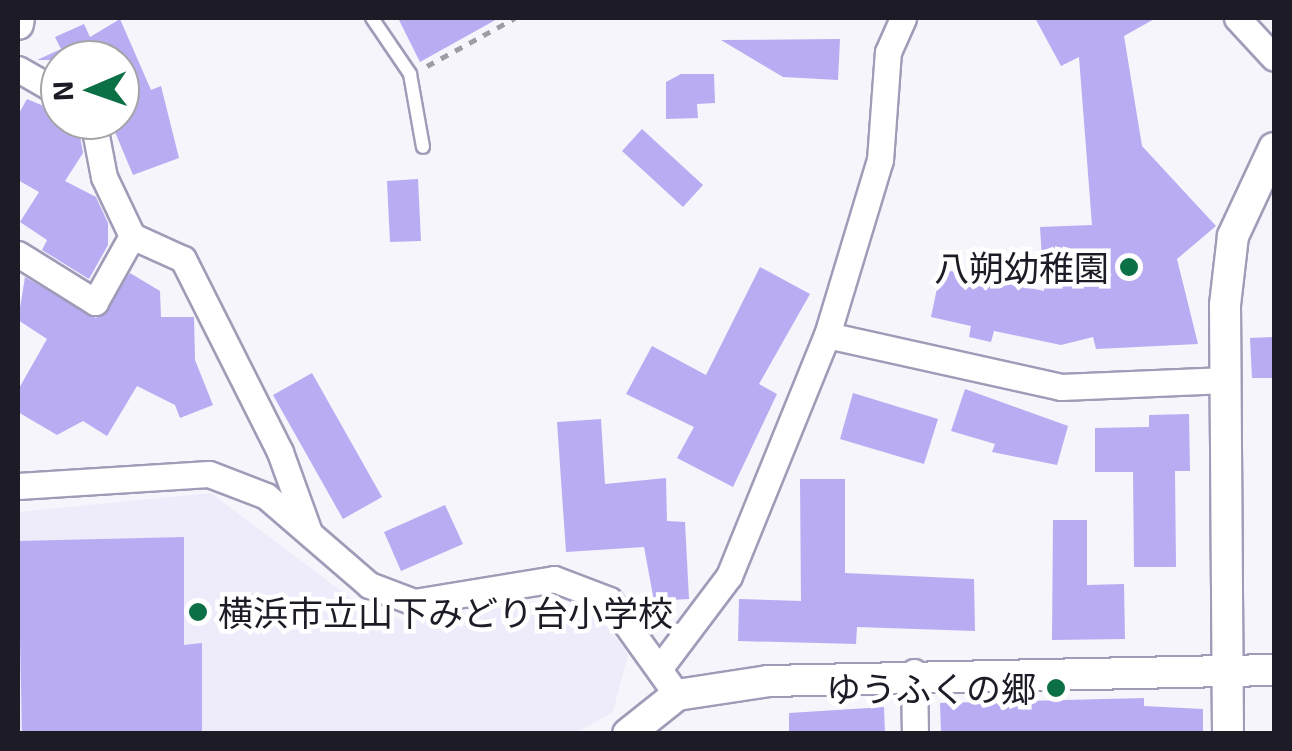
<!DOCTYPE html>
<html>
<head>
<meta charset="utf-8">
<style>
  body { margin:0 }
  #map { position:relative; width:1292px; height:751px; overflow:hidden; background:#f5f5fb; font-family:"Exo 2","Noto Sans JP",sans-serif }
  div>[style] { position:absolute }
  .built>* { inset:0; background:#eeebfb }
  .building>* { inset:0; background:#b9acf3 }
  .path>* { height:5px; margin-top:-2.5px; transform-origin:0; background:repeating-linear-gradient(90deg,#9e9da5 0 8px,transparent 0 16px) }
  .roads { filter:drop-shadow(2px 0 #a09cb8) drop-shadow(-2px 0 #a09cb8) drop-shadow(0 2px #a09cb8) drop-shadow(0 -2px #a09cb8) }
  .service>* { height:12px; margin:-6px; padding:0 6px; transform-origin:6px; border-radius:6px; background:#fff }
  .minor>* { height:25px; margin:-12.5px; padding:0 12.5px; transform-origin:12.5px; border-radius:12.5px; background:#fff }
  .tertiary>* { height:30px; margin:-15px; padding:0 15px; transform-origin:15px; border-radius:15px; background:#fff }
  .dots>* { width:28px; height:28px; translate:-50% -50%; box-sizing:border-box; border:5px solid #fff; border-radius:50% }
  span { translate:-50% -50%; white-space:nowrap; text-align:center; line-height:1.15; -webkit-text-stroke:9px #fff; paint-order:stroke }
  .poi-label { font-size:35px; color:#1d1b26 }
  .right { translate:-100% -50%; text-align:right }
  .left { translate:0 -50%; text-align:left }
  .frame { position:absolute; inset:0; border:20px solid #1d1b26; pointer-events:none }
  .north { position:absolute; left:40px; top:40px; width:100px; height:100px; box-sizing:border-box; background:#fff; border:2px solid #a5a4a8; border-radius:50%; rotate:268deg; font-size:28px; font-weight:700; line-height:40px; text-align:center; color:#1d1b26 }
  .north::after { content:''; display:block; margin:auto; width:35px; height:45px; background:#0c7046; clip-path:polygon(50% 0,100% 100%,50% 72%,0 100%) }
</style>
</head>
<body>
<div id="map">
  <div class="built">
    <i style="clip-path:polygon(211px 493px,357px 603px,405px 622px,521px 605px,600px 618px,628px 654px,613px 712px,575px 733px,18px 734px,18px 512px)"></i>
  </div>
  <div class="building">
    <i style="clip-path:polygon(398px 18px,499px 18px,420px 62px)"></i>
    <i style="clip-path:polygon(1035px 18px,1156px 18px,1124px 36px,1142px 146px,1216px 226px,1177px 259px,1198px 344px,1096px 349px,1093px 337px,1061px 345px,994px 331px,991px 342px,969px 337px,971px 326px,931px 317px,941px 269px,1044px 291px,1040px 227px,1092px 225px,1079px 57px,1061px 66px)"></i>
    <i style="clip-path:polygon(120px 19px,151px 90px,161px 86px,179px 158px,133px 175px,110px 120px,120px 120px,120px 60px,37px 60px,61px 49px,55px 37px,84px 24px,90px 37px)"></i>
    <i style="clip-path:polygon(840px 39px,838px 80px,783px 77px,721px 40px)"></i>
    <i style="clip-path:polygon(681px 74px,714px 74px,715px 103px,697px 104px,698px 118px,666px 119px,666px 82px)"></i>
    <i style="clip-path:polygon(27px 99px,77px 120px,83px 153px,65px 181px,96px 197px,108px 223px,108px 245px,89px 279px,42px 250px,47px 240px,20px 222px,39px 192px,18px 180px,18px 115px)"></i>
    <i style="clip-path:polygon(642px 129px,703px 185px,683px 207px,622px 151px)"></i>
    <i style="clip-path:polygon(418px 179px,421px 241px,390px 242px,387px 181px)"></i>
    <i style="clip-path:polygon(760px 267px,810px 294px,759px 384px,777px 394px,733px 487px,677px 458px,694px 427px,626px 394px,652px 346px,706px 375px)"></i>
    <i style="clip-path:polygon(130px 273px,160px 291px,161px 317px,194px 317px,195px 360px,213px 405px,180px 418px,175px 405px,137px 386px,107px 436px,83px 421px,57px 435px,18px 412px,18px 390px,47px 339px,18px 320px,25px 277px,96px 318px)"></i>
    <i style="clip-path:polygon(1274px 337px,1274px 378px,1252px 378px,1250px 338px)"></i>
    <i style="clip-path:polygon(312px 373px,382px 497px,343px 519px,273px 395px)"></i>
    <i style="clip-path:polygon(965px 389px,1068px 426px,1057px 465px,992px 452px,995px 444px,951px 431px)"></i>
    <i style="clip-path:polygon(853px 393px,938px 419px,924px 464px,840px 439px)"></i>
    <i style="clip-path:polygon(1189px 414px,1190px 471px,1175px 471px,1176px 567px,1134px 567px,1133px 472px,1095px 472px,1095px 428px,1149px 427px,1149px 415px)"></i>
    <i style="clip-path:polygon(601px 419px,605px 484px,666px 478px,667px 521px,685px 522px,689px 599px,654px 601px,644px 547px,566px 552px,557px 422px)"></i>
    <i style="clip-path:polygon(800px 479px,845px 479px,845px 573px,974px 579px,975px 631px,857px 627px,856px 644px,738px 641px,739px 599px,801px 601px)"></i>
    <i style="clip-path:polygon(445px 505px,463px 544px,401px 571px,384px 532px)"></i>
    <i style="clip-path:polygon(1053px 520px,1087px 520px,1087px 585px,1124px 584px,1125px 639px,1052px 640px)"></i>
    <i style="clip-path:polygon(184px 537px,184px 645px,202px 643px,202px 734px,22px 734px,18px 541px)"></i>
    <i style="clip-path:polygon(1144px 698px,1144px 706px,1203px 709px,1203px 734px,941px 734px,940px 703px)"></i>
    <i style="clip-path:polygon(884px 707px,885px 734px,789px 734px,789px 713px)"></i>
  </div>
  <div class="path">
    <i style="left:427px;top:66px;width:100px;rotate:-28.6deg"></i>
  </div>
  <div class="roads">
    <div class="service">
      <i style="left:372px;top:18px;width:68px;rotate:55.8deg"></i>
      <i style="left:410px;top:74px;width:74px;rotate:79.9deg"></i>
    </div>
    <div class="minor">
      <i style="left:1237px;top:18px;width:54px;rotate:47.2deg"></i>
      <i style="left:18px;top:69px;width:48px;rotate:29.7deg"></i>
      <i style="left:93px;top:120px;width:58px;rotate:79.1deg"></i>
      <i style="left:104px;top:177px;width:65px;rotate:64.6deg"></i>
      <i style="left:132px;top:236px;width:56px;rotate:24.3deg"></i>
      <i style="left:183px;top:259px;width:216px;rotate:63.3deg"></i>
      <i style="left:280px;top:452px;width:85px;rotate:70.1deg"></i>
      <i style="left:18px;top:254px;width:91px;rotate:31.9deg"></i>
      <i style="left:95px;top:302px;width:76px;rotate:-60.7deg"></i>
      <i style="left:827px;top:335px;width:240px;rotate:12.5deg"></i>
      <i style="left:1061px;top:387px;width:165px;rotate:-2.4deg"></i>
      <i style="left:18px;top:486px;width:191px;rotate:-3.6deg"></i>
      <i style="left:209px;top:474px;width:61px;rotate:21.1deg"></i>
      <i style="left:266px;top:496px;width:136px;rotate:40.8deg"></i>
      <i style="left:369px;top:585px;width:48px;rotate:20.7deg"></i>
      <i style="left:414px;top:602px;width:142px;rotate:-9.3deg"></i>
      <i style="left:554px;top:579px;width:59px;rotate:20.9deg"></i>
      <i style="left:609px;top:600px;width:117px;rotate:54.4deg"></i>
      <i style="left:662px;top:665px;width:111px;rotate:-53deg"></i>
      <i style="left:729px;top:576px;width:260px;rotate:-67.9deg"></i>
      <i style="left:827px;top:335px;width:183px;rotate:-73.2deg"></i>
      <i style="left:880px;top:160px;width:108px;rotate:-85.8deg"></i>
      <i style="left:888px;top:52px;width:37px;rotate:-66deg"></i>
      <i style="left:914px;top:672px;width:62px;rotate:89.1deg"></i>
    </div>
    <div class="tertiary">
      <i style="left:18px;top:24px;width:6px;rotate:-81deg"></i>
      <i style="left:628px;top:734px;width:63px;rotate:-38.5deg"></i>
      <i style="left:677px;top:695px;width:92px;rotate:-8.7deg"></i>
      <i style="left:768px;top:681px;width:506px;rotate:-1.25deg"></i>
      <i style="left:1228px;top:734px;width:429px;rotate:-90.4deg"></i>
      <i style="left:1225px;top:305px;width:69px;rotate:-83.4deg"></i>
      <i style="left:1233px;top:236px;width:97px;rotate:-65deg"></i>
    </div>
  </div>
  <div class="dots">
    <i style="left:1129px;top:267px;background:#0c7046"></i>
    <i style="left:198px;top:612px;background:#0c7046"></i>
    <i style="left:1056px;top:688px;background:#0c7046"></i>
  </div>
  <div class="poi-label">
    <span class="right" style="left:1109px;top:267px">八朔幼稚園</span>
    <span class="left" style="left:218px;top:612px">横浜市立山下みどり台小学校</span>
    <span class="right" style="left:1036px;top:688px">ゆうふくの郷</span>
  </div>
  <div class="frame"></div>
  <div class="north">N</div>
</div>
</body>
</html>
